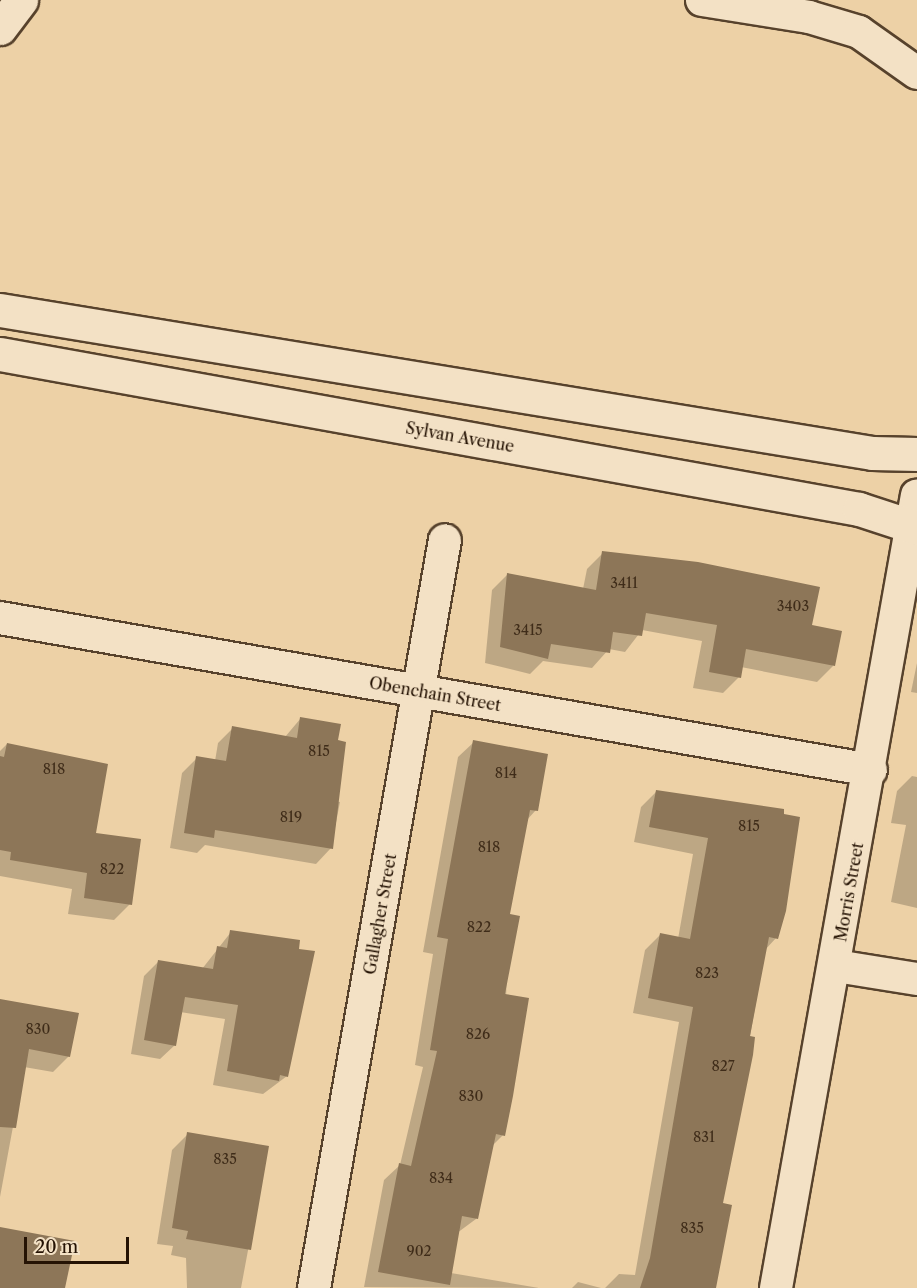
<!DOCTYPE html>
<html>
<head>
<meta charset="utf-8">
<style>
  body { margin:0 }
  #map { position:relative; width:917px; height:1288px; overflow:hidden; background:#edd1a6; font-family:"Libre Caslon Text",serif }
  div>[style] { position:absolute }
  .shadow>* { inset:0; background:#0003 }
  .building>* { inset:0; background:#8d7658 }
  .roads { filter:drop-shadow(2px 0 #57422c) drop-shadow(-2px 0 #57422c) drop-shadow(0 2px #57422c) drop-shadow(0 -2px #57422c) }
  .street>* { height:32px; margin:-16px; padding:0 16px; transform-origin:16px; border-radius:16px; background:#f3e1c5 }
  .secondary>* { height:33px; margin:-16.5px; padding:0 16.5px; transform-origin:16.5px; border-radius:16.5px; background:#f3e1c5 }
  span { translate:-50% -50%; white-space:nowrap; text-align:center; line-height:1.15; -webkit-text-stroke:5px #f3e1c5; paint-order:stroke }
  .number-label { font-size:14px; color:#3f2c19 }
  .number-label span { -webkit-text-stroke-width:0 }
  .street-label { font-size:16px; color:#251304 }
  .scale { position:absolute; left:24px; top:1237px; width:105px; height:27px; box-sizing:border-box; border:3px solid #251304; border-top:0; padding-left:8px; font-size:18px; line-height:21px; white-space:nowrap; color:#251304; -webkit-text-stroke:4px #f3e1c5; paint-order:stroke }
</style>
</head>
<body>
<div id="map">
  <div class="shadow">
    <i style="clip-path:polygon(603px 553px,811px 626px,833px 666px,817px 682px,741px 667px,739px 677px,723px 693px,693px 688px,702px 641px,642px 630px,625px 652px,609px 649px,592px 668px,543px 661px,530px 674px,485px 663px,492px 590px,508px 574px,583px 589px,587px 569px)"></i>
    <i style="clip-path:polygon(917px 663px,917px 693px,911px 692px)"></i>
    <i style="clip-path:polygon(301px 718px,337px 742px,334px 801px,340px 802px,331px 848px,316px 864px,205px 845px,197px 853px,170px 848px,182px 773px,197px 758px,215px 761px,218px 743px,233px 728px,285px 737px)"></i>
    <i style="clip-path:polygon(474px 742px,536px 810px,526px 821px,508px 915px,503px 1135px,491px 1147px,476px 1219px,457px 1233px,451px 1273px,539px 1288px,364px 1287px,384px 1180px,400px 1165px,423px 1067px,415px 1065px,433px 954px,423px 952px,458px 757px)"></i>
    <i style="clip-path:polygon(7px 744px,95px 834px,130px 904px,114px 920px,68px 914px,72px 889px,0 876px,0 751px)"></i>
    <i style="clip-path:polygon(912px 776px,917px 777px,917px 908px,891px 902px,906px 825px,891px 823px,897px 791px)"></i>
    <i style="clip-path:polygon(656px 792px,782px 810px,776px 938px,765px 950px,721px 1204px,715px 1288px,605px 1288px,619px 1274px,635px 1275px,679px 1022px,633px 1013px,645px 950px,660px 935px,678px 939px,693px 854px,634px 842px,641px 807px)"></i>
    <i style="clip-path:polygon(231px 932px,297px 950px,287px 1076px,263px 1094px,213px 1085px,225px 1019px,180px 1012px,175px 1045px,160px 1059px,131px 1054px,144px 976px,158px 962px,202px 969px)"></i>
    <i style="clip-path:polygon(0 1000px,69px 1056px,53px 1072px,24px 1067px,0 1197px)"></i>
    <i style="clip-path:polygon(188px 1134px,267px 1148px,241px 1288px,187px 1288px,186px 1258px,171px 1255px,173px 1246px,157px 1244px,172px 1150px)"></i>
    <i style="clip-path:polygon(578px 1282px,601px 1288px,572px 1288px)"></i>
  </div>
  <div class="building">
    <i style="clip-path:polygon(602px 551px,698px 562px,820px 587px,812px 625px,842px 631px,835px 666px,746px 649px,741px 678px,709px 672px,717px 625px,646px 613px,642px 636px,613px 632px,610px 653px,551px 644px,548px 659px,500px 647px,507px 573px,596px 590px)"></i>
    <i style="clip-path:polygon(300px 717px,341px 724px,338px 740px,346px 742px,333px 849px,215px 830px,214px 838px,184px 833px,196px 756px,226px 761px,232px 726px,297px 738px)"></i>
    <i style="clip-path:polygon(473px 740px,548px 754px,538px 811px,530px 810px,510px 914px,520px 916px,505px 994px,529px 998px,513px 1096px,505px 1136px,496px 1134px,478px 1219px,462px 1216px,450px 1285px,378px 1272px,399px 1163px,411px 1166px,437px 1051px,430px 1050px,448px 939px,437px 937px)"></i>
    <i style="clip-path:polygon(7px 743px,108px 764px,96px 833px,141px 839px,132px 905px,84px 898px,87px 873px,10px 860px,11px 852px,0 850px,0 756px,4px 757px)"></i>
    <i style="clip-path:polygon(656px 790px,784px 809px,784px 814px,800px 817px,786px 911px,778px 939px,769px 937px,750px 1036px,755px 1037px,753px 1055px,723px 1203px,732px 1205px,716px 1288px,640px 1288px,650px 1258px,693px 1007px,648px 998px,660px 933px,690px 939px,708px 838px,649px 827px)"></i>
    <i style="clip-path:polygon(230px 930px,300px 940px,299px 949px,315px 951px,288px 1077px,280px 1075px,279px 1081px,227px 1071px,238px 1005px,185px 997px,176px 1046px,144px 1040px,158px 960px,213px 969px,217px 946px,227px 948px)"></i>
    <i style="clip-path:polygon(0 999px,79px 1013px,70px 1057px,29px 1049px,16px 1128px,0 1127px)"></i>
    <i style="clip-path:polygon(187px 1132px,269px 1146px,251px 1250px,186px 1239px,188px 1231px,172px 1228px)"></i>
    <i style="clip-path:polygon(0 1227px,75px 1241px,65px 1288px,0 1288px)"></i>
  </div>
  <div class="roads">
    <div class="street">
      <i style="left:702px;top:0;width:108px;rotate:9deg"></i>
      <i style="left:809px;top:17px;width:52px;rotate:16.7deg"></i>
      <i style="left:859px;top:32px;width:71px;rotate:35.3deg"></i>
      <i style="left:0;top:618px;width:884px;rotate:9.9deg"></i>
      <i style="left:836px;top:966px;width:82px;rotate:9.1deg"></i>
      <i style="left:314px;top:1288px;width:759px;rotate:-80.07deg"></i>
      <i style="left:776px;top:1288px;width:805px;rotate:-79.92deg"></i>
    </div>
    <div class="secondary">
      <i style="left:0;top:28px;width:35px;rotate:-53deg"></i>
      <i style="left:0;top:310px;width:884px;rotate:9.31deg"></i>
      <i style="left:872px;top:453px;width:45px;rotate:1.3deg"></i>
      <i style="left:0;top:354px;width:873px;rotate:10.23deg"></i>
      <i style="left:859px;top:509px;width:61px;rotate:18.1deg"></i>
    </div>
  </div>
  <div class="number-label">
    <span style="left:624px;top:583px">3411</span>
    <span style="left:793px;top:606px">3403</span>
    <span style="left:528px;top:630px">3415</span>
    <span style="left:319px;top:751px">815</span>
    <span style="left:54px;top:769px">818</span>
    <span style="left:506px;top:773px">814</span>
    <span style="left:291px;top:817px">819</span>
    <span style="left:749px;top:826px">815</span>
    <span style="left:489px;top:847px">818</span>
    <span style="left:112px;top:869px">822</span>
    <span style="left:479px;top:927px">822</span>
    <span style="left:707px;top:973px">823</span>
    <span style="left:38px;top:1029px">830</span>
    <span style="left:478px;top:1034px">826</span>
    <span style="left:723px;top:1066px">827</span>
    <span style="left:471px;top:1096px">830</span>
    <span style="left:704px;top:1137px">831</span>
    <span style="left:225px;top:1159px">835</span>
    <span style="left:441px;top:1178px">834</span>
    <span style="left:692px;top:1228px">835</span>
    <span style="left:419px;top:1251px">902</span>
  </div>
  <div class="street-label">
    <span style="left:460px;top:437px;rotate:10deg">Sylvan Avenue</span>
    <span style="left:435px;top:694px;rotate:10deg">Obenchain Street</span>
    <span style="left:849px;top:892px;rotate:-80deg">Morris Street</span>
    <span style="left:380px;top:914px;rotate:-80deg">Gallagher Street</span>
  </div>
  <div class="scale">20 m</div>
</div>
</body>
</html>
